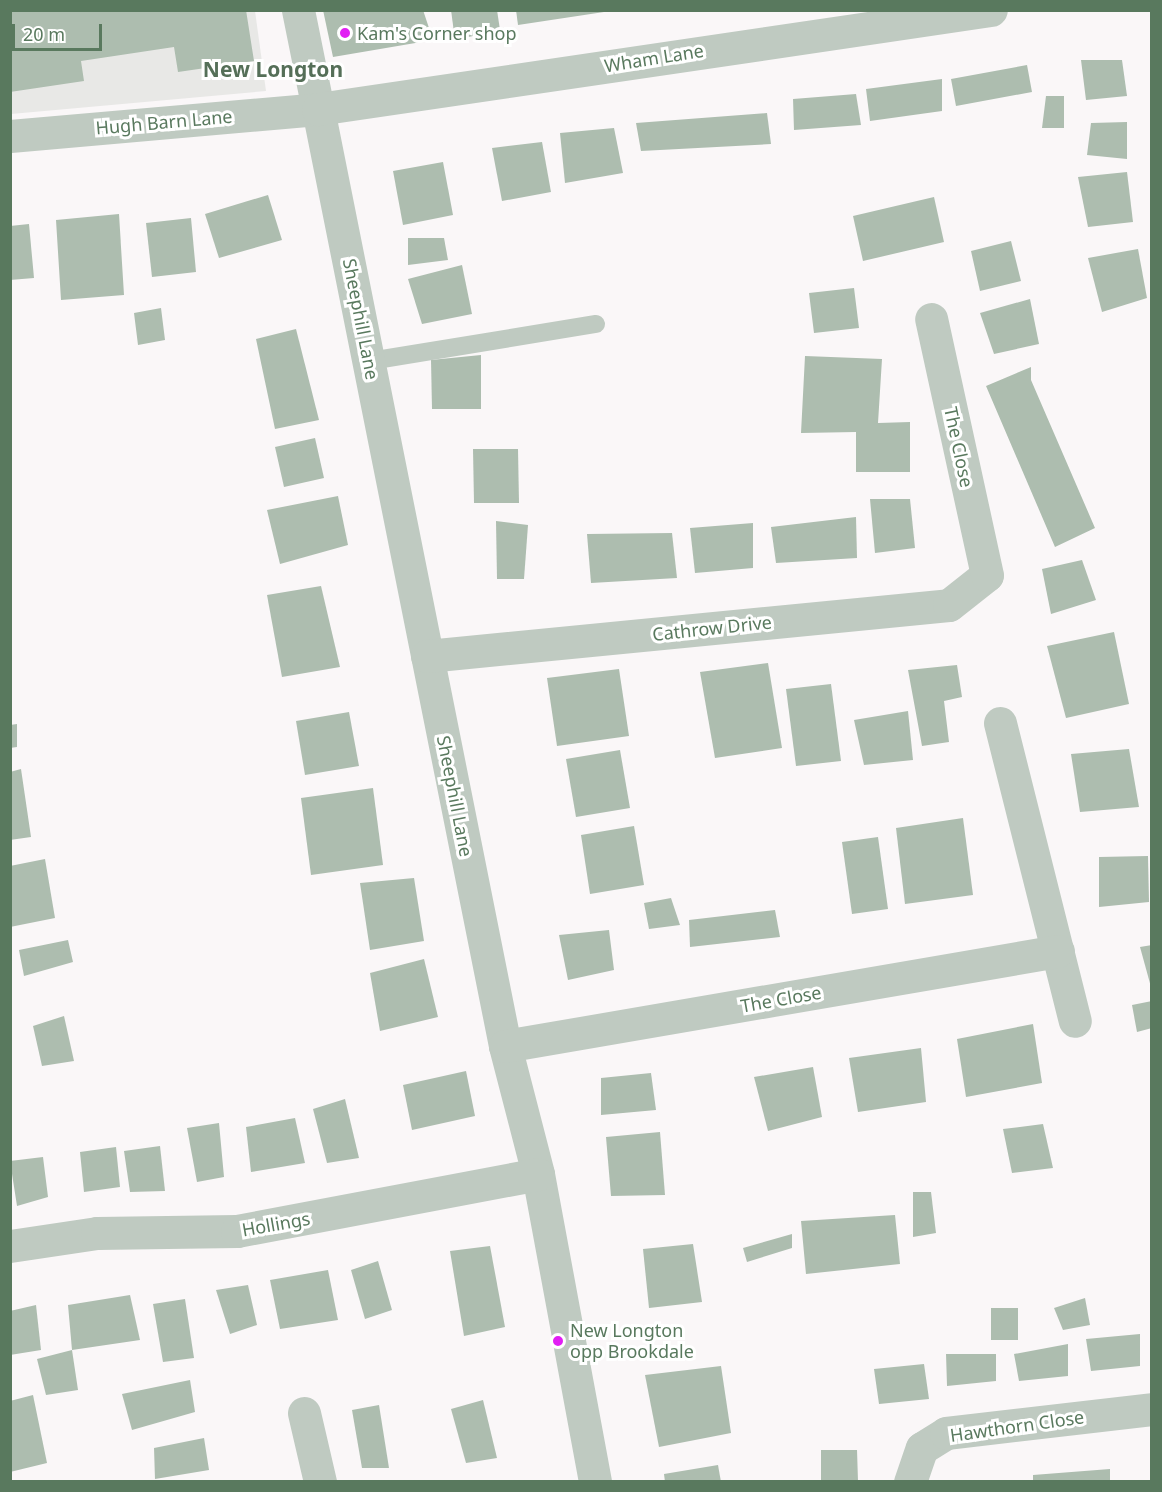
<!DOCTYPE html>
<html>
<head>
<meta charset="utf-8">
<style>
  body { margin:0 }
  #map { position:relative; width:1162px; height:1492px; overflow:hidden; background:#faf7f8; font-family:"Noto Sans",sans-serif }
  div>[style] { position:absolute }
  .built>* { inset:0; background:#e8e8e6 }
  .building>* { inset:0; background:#adbdaf }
  .service>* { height:18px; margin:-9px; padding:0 9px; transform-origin:9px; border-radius:9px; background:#bfcac1 }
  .minor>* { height:33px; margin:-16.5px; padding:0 16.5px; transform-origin:16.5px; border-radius:16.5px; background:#bfcac1 }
  .tertiary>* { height:33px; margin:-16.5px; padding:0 16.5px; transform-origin:16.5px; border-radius:16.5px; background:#bfcac1 }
  .dots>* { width:16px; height:16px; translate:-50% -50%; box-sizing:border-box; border:3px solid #fff; border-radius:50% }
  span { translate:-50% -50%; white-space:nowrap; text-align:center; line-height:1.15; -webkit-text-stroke:6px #fff; paint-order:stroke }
  .poi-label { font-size:18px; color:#59795e }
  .left { translate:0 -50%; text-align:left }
  .street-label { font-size:18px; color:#59795e }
  .quarter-label { font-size:21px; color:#556f58; font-weight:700 }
  .frame { position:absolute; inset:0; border:12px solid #59795e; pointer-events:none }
  .scale { position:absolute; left:12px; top:24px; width:90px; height:27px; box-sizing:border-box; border:3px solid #59795e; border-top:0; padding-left:8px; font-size:18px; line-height:21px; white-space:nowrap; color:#59795e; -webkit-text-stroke:4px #fff; paint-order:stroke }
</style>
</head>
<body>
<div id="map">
  <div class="built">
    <i style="clip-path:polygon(11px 11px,255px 11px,266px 91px,11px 114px)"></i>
  </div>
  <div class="building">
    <i style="clip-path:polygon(10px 10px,246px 10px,254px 61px,178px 72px,174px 47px,81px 61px,84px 81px,10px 92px)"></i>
    <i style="clip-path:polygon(323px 10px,423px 10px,433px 40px,333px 57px)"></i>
    <i style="clip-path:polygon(451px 10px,497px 10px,500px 30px,455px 40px)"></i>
    <i style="clip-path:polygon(516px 10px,604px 10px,604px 12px,518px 25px)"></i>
    <i style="clip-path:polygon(1081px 60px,1122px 60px,1127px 96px,1086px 100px)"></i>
    <i style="clip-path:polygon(1027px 65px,1032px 92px,956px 106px,951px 79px)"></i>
    <i style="clip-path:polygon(942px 79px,942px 111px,870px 121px,866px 89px)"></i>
    <i style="clip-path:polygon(856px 94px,861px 125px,794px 130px,793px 99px)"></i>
    <i style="clip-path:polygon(1046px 96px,1064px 96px,1064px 128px,1042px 128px)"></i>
    <i style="clip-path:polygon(767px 113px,771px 144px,641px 151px,636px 123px)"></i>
    <i style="clip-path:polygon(1127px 122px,1127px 159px,1087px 155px,1091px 123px)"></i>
    <i style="clip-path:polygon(614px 128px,623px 173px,565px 183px,560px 133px)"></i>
    <i style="clip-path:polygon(542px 142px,551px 192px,502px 201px,492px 148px)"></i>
    <i style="clip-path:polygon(443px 162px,453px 215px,403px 225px,393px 171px)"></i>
    <i style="clip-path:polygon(1127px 172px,1133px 222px,1088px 227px,1078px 177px)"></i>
    <i style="clip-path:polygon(268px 195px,282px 240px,219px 258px,205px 214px)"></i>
    <i style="clip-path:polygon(934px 197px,944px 242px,863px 261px,853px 216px)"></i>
    <i style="clip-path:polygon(119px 214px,124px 295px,61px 300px,56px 220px)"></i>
    <i style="clip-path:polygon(191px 218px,196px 272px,152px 277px,146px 223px)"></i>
    <i style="clip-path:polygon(29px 224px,34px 278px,10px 280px,10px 226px)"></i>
    <i style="clip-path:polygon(408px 238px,444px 238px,448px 260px,408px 265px)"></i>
    <i style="clip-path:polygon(1011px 241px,1021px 281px,980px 291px,971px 251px)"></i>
    <i style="clip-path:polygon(1138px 249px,1147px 298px,1102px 312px,1088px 258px)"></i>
    <i style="clip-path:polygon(462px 265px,472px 314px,422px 324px,408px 279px)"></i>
    <i style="clip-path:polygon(854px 288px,859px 328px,814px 333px,809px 293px)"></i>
    <i style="clip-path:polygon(1030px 299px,1039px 344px,994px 354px,980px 313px)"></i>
    <i style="clip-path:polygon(161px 308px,165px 340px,138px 345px,134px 313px)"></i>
    <i style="clip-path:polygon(296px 329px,319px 420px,275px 429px,256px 339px)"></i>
    <i style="clip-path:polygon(481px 355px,481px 409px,432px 409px,431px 360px)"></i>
    <i style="clip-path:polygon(805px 356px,882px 359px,878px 423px,910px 422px,910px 472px,856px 472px,856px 432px,801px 433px)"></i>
    <i style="clip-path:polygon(1031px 367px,1031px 380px,1095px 528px,1055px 547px,986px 386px)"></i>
    <i style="clip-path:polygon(315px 438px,324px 478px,284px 487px,275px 447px)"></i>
    <i style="clip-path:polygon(473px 449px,518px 449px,519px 503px,474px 503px)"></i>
    <i style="clip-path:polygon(338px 496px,348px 545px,280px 564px,267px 510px)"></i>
    <i style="clip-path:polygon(870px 499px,910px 499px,915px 548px,875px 553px)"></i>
    <i style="clip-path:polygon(856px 517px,857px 558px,776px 563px,771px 527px)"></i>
    <i style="clip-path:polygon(496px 521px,528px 525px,524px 579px,497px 579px)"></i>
    <i style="clip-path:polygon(753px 523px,753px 568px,695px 573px,690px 528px)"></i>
    <i style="clip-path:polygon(672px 533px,677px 578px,591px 583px,587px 534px)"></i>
    <i style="clip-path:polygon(1082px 560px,1096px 600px,1051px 614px,1042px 569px)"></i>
    <i style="clip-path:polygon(321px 586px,340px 667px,282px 677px,267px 595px)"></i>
    <i style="clip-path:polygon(1114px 632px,1129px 704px,1066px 718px,1047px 646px)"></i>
    <i style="clip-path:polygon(768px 663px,782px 748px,715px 758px,700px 672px)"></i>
    <i style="clip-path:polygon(957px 665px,962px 697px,944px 701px,949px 742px,922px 746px,908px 670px)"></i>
    <i style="clip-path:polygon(619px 669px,629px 736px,557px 746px,547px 678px)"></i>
    <i style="clip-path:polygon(831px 684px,841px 761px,796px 766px,786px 689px)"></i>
    <i style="clip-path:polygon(908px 711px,913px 760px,864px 765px,854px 720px)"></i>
    <i style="clip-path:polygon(349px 712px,359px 766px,305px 775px,296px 721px)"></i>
    <i style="clip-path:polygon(17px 724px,17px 747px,10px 748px,10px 725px)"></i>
    <i style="clip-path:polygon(1129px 749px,1139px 807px,1080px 812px,1071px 754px)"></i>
    <i style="clip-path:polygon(620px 750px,630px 808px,576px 817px,566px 759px)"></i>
    <i style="clip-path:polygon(21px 769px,31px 837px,10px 840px,10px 772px)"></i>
    <i style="clip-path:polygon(373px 788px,383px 865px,311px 875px,301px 798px)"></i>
    <i style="clip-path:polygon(963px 818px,973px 895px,905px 904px,896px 828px)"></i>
    <i style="clip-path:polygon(634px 826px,644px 885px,590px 894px,581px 835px)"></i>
    <i style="clip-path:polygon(878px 837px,888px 909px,852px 914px,842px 842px)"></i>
    <i style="clip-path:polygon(1148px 856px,1149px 902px,1099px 907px,1099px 857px)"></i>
    <i style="clip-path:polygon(45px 859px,55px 918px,10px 927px,10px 866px)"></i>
    <i style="clip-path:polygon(414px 878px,424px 941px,370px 950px,360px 883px)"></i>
    <i style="clip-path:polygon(671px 898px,680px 925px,649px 929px,644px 903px)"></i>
    <i style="clip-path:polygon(775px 910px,780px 937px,690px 947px,689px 920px)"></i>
    <i style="clip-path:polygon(609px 930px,614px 970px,568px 980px,559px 935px)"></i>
    <i style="clip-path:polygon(68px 940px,73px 962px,24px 976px,19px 950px)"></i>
    <i style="clip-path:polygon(1152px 945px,1152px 987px,1151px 987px,1140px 947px)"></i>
    <i style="clip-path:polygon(424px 959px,438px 1017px,380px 1031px,370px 973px)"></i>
    <i style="clip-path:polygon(1152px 1001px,1152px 1028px,1137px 1032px,1132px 1005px)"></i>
    <i style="clip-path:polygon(64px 1016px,74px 1061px,42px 1066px,33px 1026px)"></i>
    <i style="clip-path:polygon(1033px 1024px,1042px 1083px,966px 1097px,957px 1039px)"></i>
    <i style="clip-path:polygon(921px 1048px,926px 1102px,858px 1112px,849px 1058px)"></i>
    <i style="clip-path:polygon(813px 1067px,822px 1117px,768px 1131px,754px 1077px)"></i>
    <i style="clip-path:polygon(466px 1071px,475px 1116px,412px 1130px,403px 1085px)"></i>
    <i style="clip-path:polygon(651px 1073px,656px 1110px,601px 1115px,601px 1078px)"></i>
    <i style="clip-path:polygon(345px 1099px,359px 1158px,327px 1163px,313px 1109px)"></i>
    <i style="clip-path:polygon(295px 1118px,305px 1163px,251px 1172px,246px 1127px)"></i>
    <i style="clip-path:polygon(219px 1123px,224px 1177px,197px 1182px,187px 1128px)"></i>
    <i style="clip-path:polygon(1043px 1124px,1053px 1168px,1012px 1173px,1003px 1129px)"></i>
    <i style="clip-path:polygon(660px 1132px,665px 1195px,611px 1196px,606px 1137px)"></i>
    <i style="clip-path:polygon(160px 1146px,165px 1191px,130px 1192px,124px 1151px)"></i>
    <i style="clip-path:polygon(116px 1147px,120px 1187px,84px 1192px,80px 1152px)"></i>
    <i style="clip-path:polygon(43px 1157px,48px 1197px,17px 1206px,10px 1161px)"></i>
    <i style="clip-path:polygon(913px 1192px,931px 1192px,936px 1233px,913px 1237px)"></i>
    <i style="clip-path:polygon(895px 1215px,900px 1264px,806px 1274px,801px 1221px)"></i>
    <i style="clip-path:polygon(792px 1234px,792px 1248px,747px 1262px,743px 1248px)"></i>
    <i style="clip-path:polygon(693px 1244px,702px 1302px,649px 1308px,643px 1249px)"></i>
    <i style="clip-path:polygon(490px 1246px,505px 1327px,464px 1336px,450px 1251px)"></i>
    <i style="clip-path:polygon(378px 1261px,392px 1310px,365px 1319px,351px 1270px)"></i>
    <i style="clip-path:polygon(328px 1270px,338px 1320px,280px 1329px,270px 1280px)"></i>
    <i style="clip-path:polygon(248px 1285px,257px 1325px,230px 1334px,216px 1290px)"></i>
    <i style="clip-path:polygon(130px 1295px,140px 1340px,72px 1350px,68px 1305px)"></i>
    <i style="clip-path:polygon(1085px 1298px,1090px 1325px,1063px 1330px,1054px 1308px)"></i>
    <i style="clip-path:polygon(185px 1299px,194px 1358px,163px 1362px,153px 1304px)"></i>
    <i style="clip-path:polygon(36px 1305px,41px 1350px,10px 1355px,10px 1311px)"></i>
    <i style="clip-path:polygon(991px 1308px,1018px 1308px,1018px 1340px,991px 1340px)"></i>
    <i style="clip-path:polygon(1140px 1334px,1140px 1366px,1091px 1371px,1086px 1339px)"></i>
    <i style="clip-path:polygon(1068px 1344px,1068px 1376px,1019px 1381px,1014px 1354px)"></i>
    <i style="clip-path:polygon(72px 1350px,78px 1390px,46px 1395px,37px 1359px)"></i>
    <i style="clip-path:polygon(946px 1354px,996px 1354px,996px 1381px,947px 1386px)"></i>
    <i style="clip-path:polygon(924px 1364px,929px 1399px,879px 1404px,874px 1369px)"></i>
    <i style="clip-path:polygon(721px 1366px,731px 1433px,659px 1447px,645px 1375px)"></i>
    <i style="clip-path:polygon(190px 1380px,195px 1412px,132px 1430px,122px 1394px)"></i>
    <i style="clip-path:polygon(33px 1395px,47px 1463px,10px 1472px,10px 1401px)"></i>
    <i style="clip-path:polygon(483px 1400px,497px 1458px,466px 1463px,451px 1409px)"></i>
    <i style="clip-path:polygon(379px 1405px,389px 1468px,362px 1468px,352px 1410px)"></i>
    <i style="clip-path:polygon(204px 1438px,209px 1470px,155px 1479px,154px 1448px)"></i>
    <i style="clip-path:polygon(821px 1450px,857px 1450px,858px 1482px,821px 1482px)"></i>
    <i style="clip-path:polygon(718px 1465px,721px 1482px,665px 1482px,664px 1474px)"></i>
    <i style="clip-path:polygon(1110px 1469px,1110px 1482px,1033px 1482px,1033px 1475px)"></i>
  </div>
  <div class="service">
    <i style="left:370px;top:361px;width:229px;rotate:-9.3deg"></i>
  </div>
  <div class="minor">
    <i style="left:318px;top:109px;width:955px;rotate:78.71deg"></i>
    <i style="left:505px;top:1046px;width:132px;rotate:75.5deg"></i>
    <i style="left:538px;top:1174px;width:313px;rotate:79.5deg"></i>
    <i style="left:427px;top:656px;width:524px;rotate:-5.58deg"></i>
    <i style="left:949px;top:605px;width:48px;rotate:-38.3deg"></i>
    <i style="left:987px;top:575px;width:262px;rotate:-102.3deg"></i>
    <i style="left:1000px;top:723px;width:307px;rotate:75.9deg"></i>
    <i style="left:505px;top:1046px;width:561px;rotate:-9.75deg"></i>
    <i style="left:10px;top:1246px;width:88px;rotate:-8.5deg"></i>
    <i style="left:97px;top:1233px;width:140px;rotate:-0.8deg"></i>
    <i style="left:237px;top:1231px;width:306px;rotate:-10.7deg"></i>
    <i style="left:304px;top:1413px;width:71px;rotate:76.9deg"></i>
    <i style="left:910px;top:1482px;width:36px;rotate:-71deg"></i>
    <i style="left:922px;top:1448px;width:28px;rotate:-32deg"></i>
    <i style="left:946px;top:1433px;width:207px;rotate:-6.6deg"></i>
  </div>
  <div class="tertiary">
    <i style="left:298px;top:10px;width:101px;rotate:78.6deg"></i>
    <i style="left:10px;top:136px;width:309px;rotate:-5deg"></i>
    <i style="left:318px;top:109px;width:680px;rotate:-8.37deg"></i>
  </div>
  <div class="dots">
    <i style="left:345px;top:33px;background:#e11ef3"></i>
    <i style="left:558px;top:1341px;background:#e11ef3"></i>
  </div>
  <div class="poi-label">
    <span class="left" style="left:357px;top:33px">Kam's Corner shop</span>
    <span class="left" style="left:570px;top:1341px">New Longton<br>opp Brookdale</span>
  </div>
  <div class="street-label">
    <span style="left:654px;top:58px;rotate:-9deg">Wham Lane</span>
    <span style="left:164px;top:122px;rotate:-5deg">Hugh Barn Lane</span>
    <span style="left:361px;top:319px;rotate:79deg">Sheephill Lane</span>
    <span style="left:959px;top:447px;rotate:78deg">The Close</span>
    <span style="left:712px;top:628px;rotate:-6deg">Cathrow Drive</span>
    <span style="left:455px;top:796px;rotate:79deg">Sheephill Lane</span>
    <span style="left:781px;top:999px;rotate:-10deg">The Close</span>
    <span style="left:276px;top:1224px;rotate:-10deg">Hollings</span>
    <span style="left:1017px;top:1426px;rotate:-8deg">Hawthorn Close</span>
  </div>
  <div class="quarter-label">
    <span style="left:273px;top:69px">New Longton</span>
  </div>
  <div class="frame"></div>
  <div class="scale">20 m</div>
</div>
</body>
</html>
